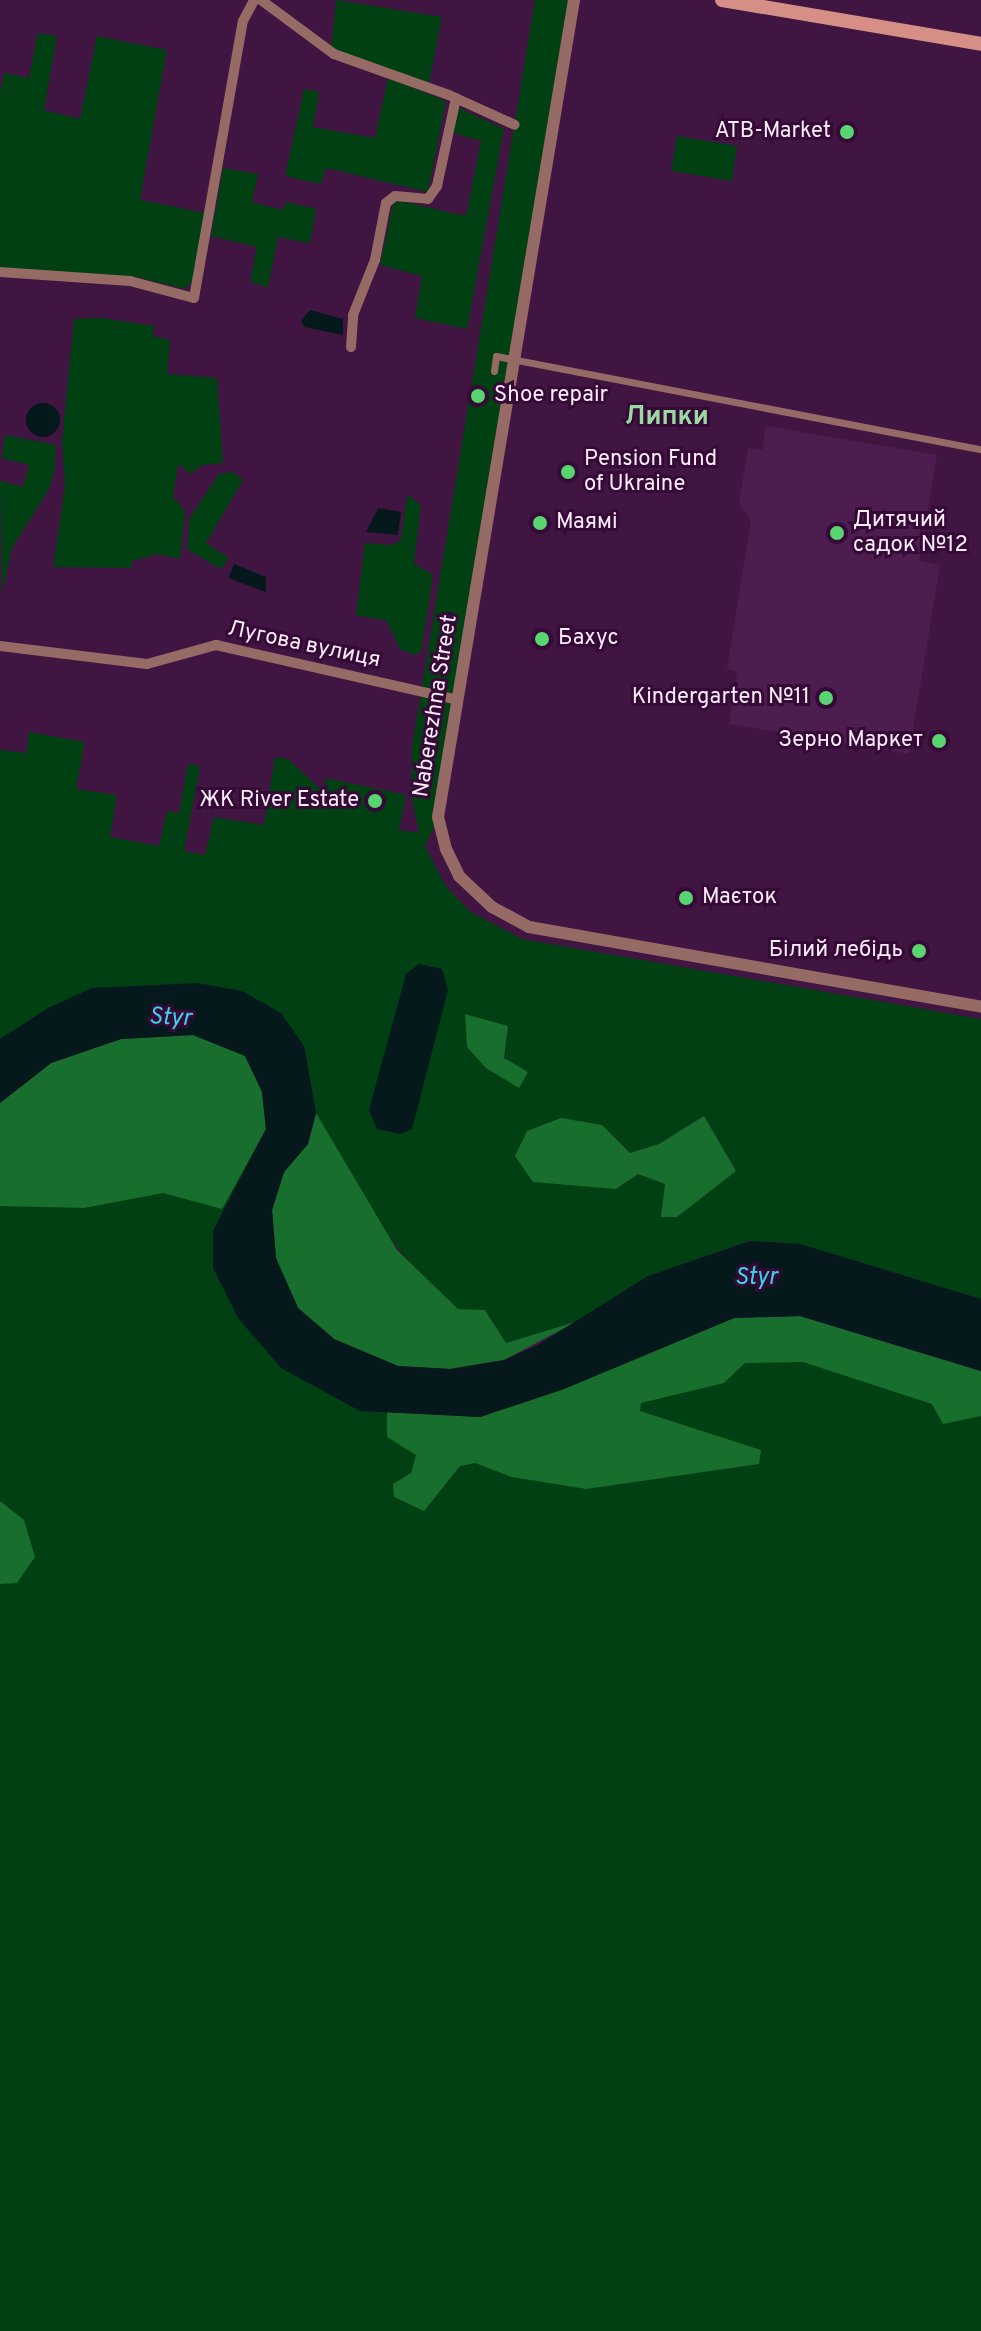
<!DOCTYPE html>
<html>
<head>
<meta charset="utf-8">
<style>
  body { margin:0 }
  #map { position:relative; width:981px; height:2331px; overflow:hidden; background:#401541; font-family:Overpass,sans-serif }
  div>[style] { position:absolute }
  .built>* { inset:0; background:#4e1d4f }
  .green>* { inset:0; background:#004013 }
  .forest>* { inset:0; background:#176e2d }
  .water>* { inset:0; background:#05181b }
  .round { border-radius:50% }
  .pedestrian>* { height:7px; margin:-3.5px; padding:0 3.5px; transform-origin:3.5px; border-radius:3.5px; background:#976b65 }
  .minor>* { height:10px; margin:-5px; padding:0 5px; transform-origin:5px; border-radius:5px; background:#976b65 }
  .tertiary>* { height:12px; margin:-6px; padding:0 6px; transform-origin:6px; border-radius:6px; background:#976b65 }
  .secondary>* { height:14px; margin:-7px; padding:0 7px; transform-origin:7px; border-radius:7px; background:#d58f86 }
  .dots>* { width:22px; height:22px; translate:-50% -50%; box-sizing:border-box; border:4px solid #350a36; border-radius:50% }
  span { translate:-50% -50%; white-space:nowrap; text-align:center; line-height:1.15; -webkit-text-stroke:6px #350a36; paint-order:stroke }
  .poi-label { font-size:22px; color:#feedfd }
  .right { translate:-100% -50%; text-align:right }
  .left { translate:0 -50%; text-align:left }
  .street-label { font-size:22px; color:#feedfd }
  .water-label { font-size:24px; color:#38d4e7; font-style:italic }
  .quarter-label { font-size:26px; color:#9bd9a2; font-weight:700 }
</style>
</head>
<body>
<div id="map">
  <div class="built">
    <i style="clip-path:polygon(766px 426px,937px 455px,919px 561px,940px 565px,909px 754px,729px 724px,737px 672px,727px 669px,751px 520px,739px 503px,748px 448px,762px 450px)"></i>
  </div>
  <div class="green">
    <i style="clip-path:polygon(336px 0,442px 17px,429px 83px,331px 48px)"></i>
    <i style="clip-path:polygon(evenodd,535px 0,574px 0,438px 817px,425px 846px,446px 887px,471px 912px,522px 939px,981px 1019px,981px 1299px,800px 1244px,750px 1241px,648px 1276px,578px 1321px,506px 1343px,485px 1310px,458px 1310px,426px 1283px,372px 1216px,316px 1113px,304px 1046px,50px 1007px,0 1039px,0 750px,26px 753px,29px 732px,85px 742px,76px 789px,117px 795px,110px 837px,159px 846px,167px 811px,179px 813px,188px 764px,200px 766px,184px 851px,205px 855px,214px 817px,264px 825px,275px 757px,288px 759px,323px 792px,326px 778px,406px 795px,399px 830px,419px 833px,412px 798px,412px 747px,535px 0,466px 1014px,508px 1027px,504px 1058px,466px 1014px,535px 0,704px 1116px,736px 1171px,661px 1216px,666px 1184px,638px 1174px,616px 1189px,579px 1183px,602px 1125px,630px 1153px,659px 1144px,704px 1116px)"></i>
    <i style="clip-path:polygon(38px 33px,57px 36px,44px 110px,80px 119px,97px 36px,167px 50px,140px 200px,206px 213px,194px 279px,185px 289px,133px 276px,34px 274px,0 267px,0 92px,4px 73px,29px 78px)"></i>
    <i style="clip-path:polygon(388px 78px,446px 101px,428px 192px,326px 168px,321px 184px,285px 176px,304px 89px,319px 92px,313px 127px,375px 138px)"></i>
    <i style="clip-path:polygon(459px 108px,504px 129px,467px 329px,415px 318px,422px 276px,380px 265px,393px 204px,400px 201px,466px 216px,481px 141px,451px 132px)"></i>
    <i style="clip-path:polygon(677px 136px,737px 146px,732px 181px,671px 171px)"></i>
    <i style="clip-path:polygon(223px 168px,258px 174px,252px 202px,283px 210px,286px 202px,316px 209px,310px 243px,278px 237px,268px 287px,250px 282px,257px 247px,211px 236px)"></i>
    <i style="clip-path:polygon(103px 318px,154px 326px,153px 336px,170px 340px,167px 374px,217px 378px,223px 463px,202px 465px,191px 474px,178px 464px,173px 497px,185px 511px,180px 559px,157px 554px,132px 561px,132px 568px,53px 567px,65px 487px,62px 441px,74px 319px)"></i>
    <i style="clip-path:polygon(5px 435px,56px 445px,55px 467px,50px 487px,12px 548px,2px 593px,0 481px,23px 487px,29px 465px,2px 458px)"></i>
    <i style="clip-path:polygon(233px 472px,243px 480px,206px 543px,229px 558px,221px 569px,187px 549px,189px 519px,219px 474px)"></i>
    <i style="clip-path:polygon(407px 495px,421px 505px,414px 563px,433px 575px,421px 652px,414px 655px,400px 649px,387px 621px,356px 615px,365px 543px,392px 545px,401px 540px)"></i>
    <i style="clip-path:polygon(0 1103px,266px 1129px,213px 1231px,213px 1268px,360px 1411px,480px 1417px,642px 1353px,981px 1371px,981px 2331px,0 2331px)"></i>
  </div>
  <div class="forest">
    <i style="clip-path:polygon(465px 1014px,508px 1026px,504px 1058px,528px 1072px,519px 1088px,486px 1068px,467px 1047px)"></i>
    <i style="clip-path:polygon(193px 1035px,246px 1056px,262px 1092px,266px 1129px,222px 1209px,163px 1193px,84px 1208px,0 1206px,0 1103px,51px 1063px,121px 1039px)"></i>
    <i style="clip-path:polygon(316px 1113px,397px 1250px,458px 1309px,485px 1310px,506px 1343px,578px 1321px,504px 1360px,450px 1369px,398px 1366px,334px 1339px,298px 1308px,276px 1259px,272px 1210px,284px 1172px,308px 1144px)"></i>
    <i style="clip-path:polygon(704px 1116px,736px 1171px,677px 1217px,661px 1217px,665px 1184px,638px 1174px,616px 1189px,533px 1182px,515px 1156px,527px 1131px,561px 1118px,602px 1125px,630px 1153px,659px 1144px)"></i>
    <i style="clip-path:polygon(800px 1316px,981px 1371px,981px 1416px,943px 1424px,932px 1404px,803px 1362px,745px 1363px,724px 1383px,641px 1403px,640px 1411px,761px 1450px,759px 1464px,586px 1489px,512px 1477px,475px 1463px,460px 1466px,424px 1511px,394px 1497px,393px 1484px,411px 1473px,416px 1455px,387px 1437px,387px 1412px,480px 1417px,564px 1389px,734px 1318px)"></i>
    <i style="clip-path:polygon(0 1501px,24px 1520px,35px 1557px,17px 1583px,0 1584px)"></i>
  </div>
  <div class="water">
    <i style="clip-path:polygon(310px 310px,343px 319px,343px 335px,304px 327px,301px 321px)"></i>
    <i class="round" style="left:26px;top:403px;width:34px;height:34px"></i>
    <i style="clip-path:polygon(378px 508px,401px 512px,398px 535px,366px 532px)"></i>
    <i style="clip-path:polygon(234px 564px,266px 577px,266px 592px,228px 578px)"></i>
    <i style="clip-path:polygon(419px 964px,442px 969px,448px 990px,412px 1129px,400px 1134px,377px 1129px,369px 1110px,406px 974px)"></i>
    <i style="clip-path:polygon(197px 983px,242px 991px,281px 1013px,304px 1046px,316px 1113px,308px 1144px,284px 1172px,272px 1210px,276px 1258px,298px 1308px,334px 1339px,398px 1366px,450px 1369px,504px 1360px,536px 1346px,648px 1276px,750px 1241px,800px 1244px,981px 1299px,981px 1371px,800px 1316px,734px 1318px,564px 1389px,480px 1417px,360px 1411px,281px 1368px,238px 1318px,213px 1268px,213px 1231px,266px 1129px,262px 1092px,245px 1056px,193px 1035px,121px 1039px,51px 1063px,0 1103px,0 1039px,50px 1007px,92px 988px)"></i>
  </div>
  <div class="pedestrian">
    <i style="left:494px;top:371px;width:15px;rotate:-82deg"></i>
    <i style="left:496px;top:356px;width:494px;rotate:10.9deg"></i>
  </div>
  <div class="minor">
    <i style="left:261px;top:0;width:91px;rotate:36.5deg"></i>
    <i style="left:334px;top:54px;width:122px;rotate:19.6deg"></i>
    <i style="left:449px;top:95px;width:72px;rotate:24.4deg"></i>
    <i style="left:0;top:272px;width:130px;rotate:4deg"></i>
    <i style="left:130px;top:281px;width:66px;rotate:14.9deg"></i>
    <i style="left:194px;top:298px;width:281px;rotate:-80deg"></i>
    <i style="left:243px;top:21px;width:24px;rotate:-62deg"></i>
    <i style="left:351px;top:347px;width:32px;rotate:-86deg"></i>
    <i style="left:353px;top:315px;width:59px;rotate:-68.2deg"></i>
    <i style="left:375px;top:260px;width:58px;rotate:-79.1deg"></i>
    <i style="left:386px;top:203px;width:11px;rotate:-38deg"></i>
    <i style="left:395px;top:196px;width:33px;rotate:5deg"></i>
    <i style="left:428px;top:199px;width:16px;rotate:-55deg"></i>
    <i style="left:437px;top:186px;width:90px;rotate:-77.8deg"></i>
    <i style="left:0;top:646px;width:148px;rotate:7deg"></i>
    <i style="left:147px;top:664px;width:72px;rotate:-15.4deg"></i>
    <i style="left:216px;top:645px;width:248px;rotate:12.8deg"></i>
  </div>
  <div class="tertiary">
    <i style="left:574px;top:0;width:828px;rotate:99.45deg"></i>
    <i style="left:438px;top:817px;width:33px;rotate:76deg"></i>
    <i style="left:446px;top:849px;width:30px;rotate:64deg"></i>
    <i style="left:459px;top:876px;width:45px;rotate:43.2deg"></i>
    <i style="left:492px;top:907px;width:42px;rotate:28.4deg"></i>
    <i style="left:529px;top:927px;width:459px;rotate:10deg"></i>
  </div>
  <div class="secondary">
    <i style="left:722px;top:0;width:263px;rotate:9.6deg"></i>
  </div>
  <div class="dots">
    <i style="left:847px;top:132px;background:#58d570"></i>
    <i style="left:478px;top:396px;background:#58d570"></i>
    <i style="left:568px;top:472px;background:#58d570"></i>
    <i style="left:540px;top:523px;background:#58d570"></i>
    <i style="left:837px;top:533px;background:#58d570"></i>
    <i style="left:542px;top:639px;background:#58d570"></i>
    <i style="left:826px;top:698px;background:#58d570"></i>
    <i style="left:939px;top:741px;background:#58d570"></i>
    <i style="left:375px;top:801px;background:#58d570"></i>
    <i style="left:686px;top:898px;background:#58d570"></i>
    <i style="left:919px;top:951px;background:#58d570"></i>
  </div>
  <div class="poi-label">
    <span class="right" style="left:831px;top:132px">ATB-Market</span>
    <span class="left" style="left:494px;top:396px">Shoe repair</span>
    <span class="left" style="left:584px;top:472px">Pension Fund<br>of Ukraine</span>
    <span class="left" style="left:853px;top:533px">Дитячий<br>садок №12</span>
    <span class="left" style="left:556px;top:523px">Маямі</span>
    <span class="left" style="left:558px;top:639px">Бахус</span>
    <span class="right" style="left:810px;top:698px">Kindergarten №11</span>
    <span class="right" style="left:923px;top:741px">Зерно Маркет</span>
    <span class="right" style="left:359px;top:801px">ЖК River Estate</span>
    <span class="left" style="left:702px;top:898px">Маєток</span>
    <span class="right" style="left:903px;top:951px">Білий лебідь</span>
  </div>
  <div class="street-label">
    <span style="left:304px;top:645px;rotate:12deg">Лугова вулиця</span>
    <span style="left:436px;top:706px;rotate:-81deg">Naberezhna Street</span>
  </div>
  <div class="water-label">
    <span style="left:170px;top:1019px;rotate:3deg">Styr</span>
    <span style="left:756px;top:1279px">Styr</span>
  </div>
  <div class="quarter-label">
    <span style="left:667px;top:418px">Липки</span>
  </div>
</div>
</body>
</html>
